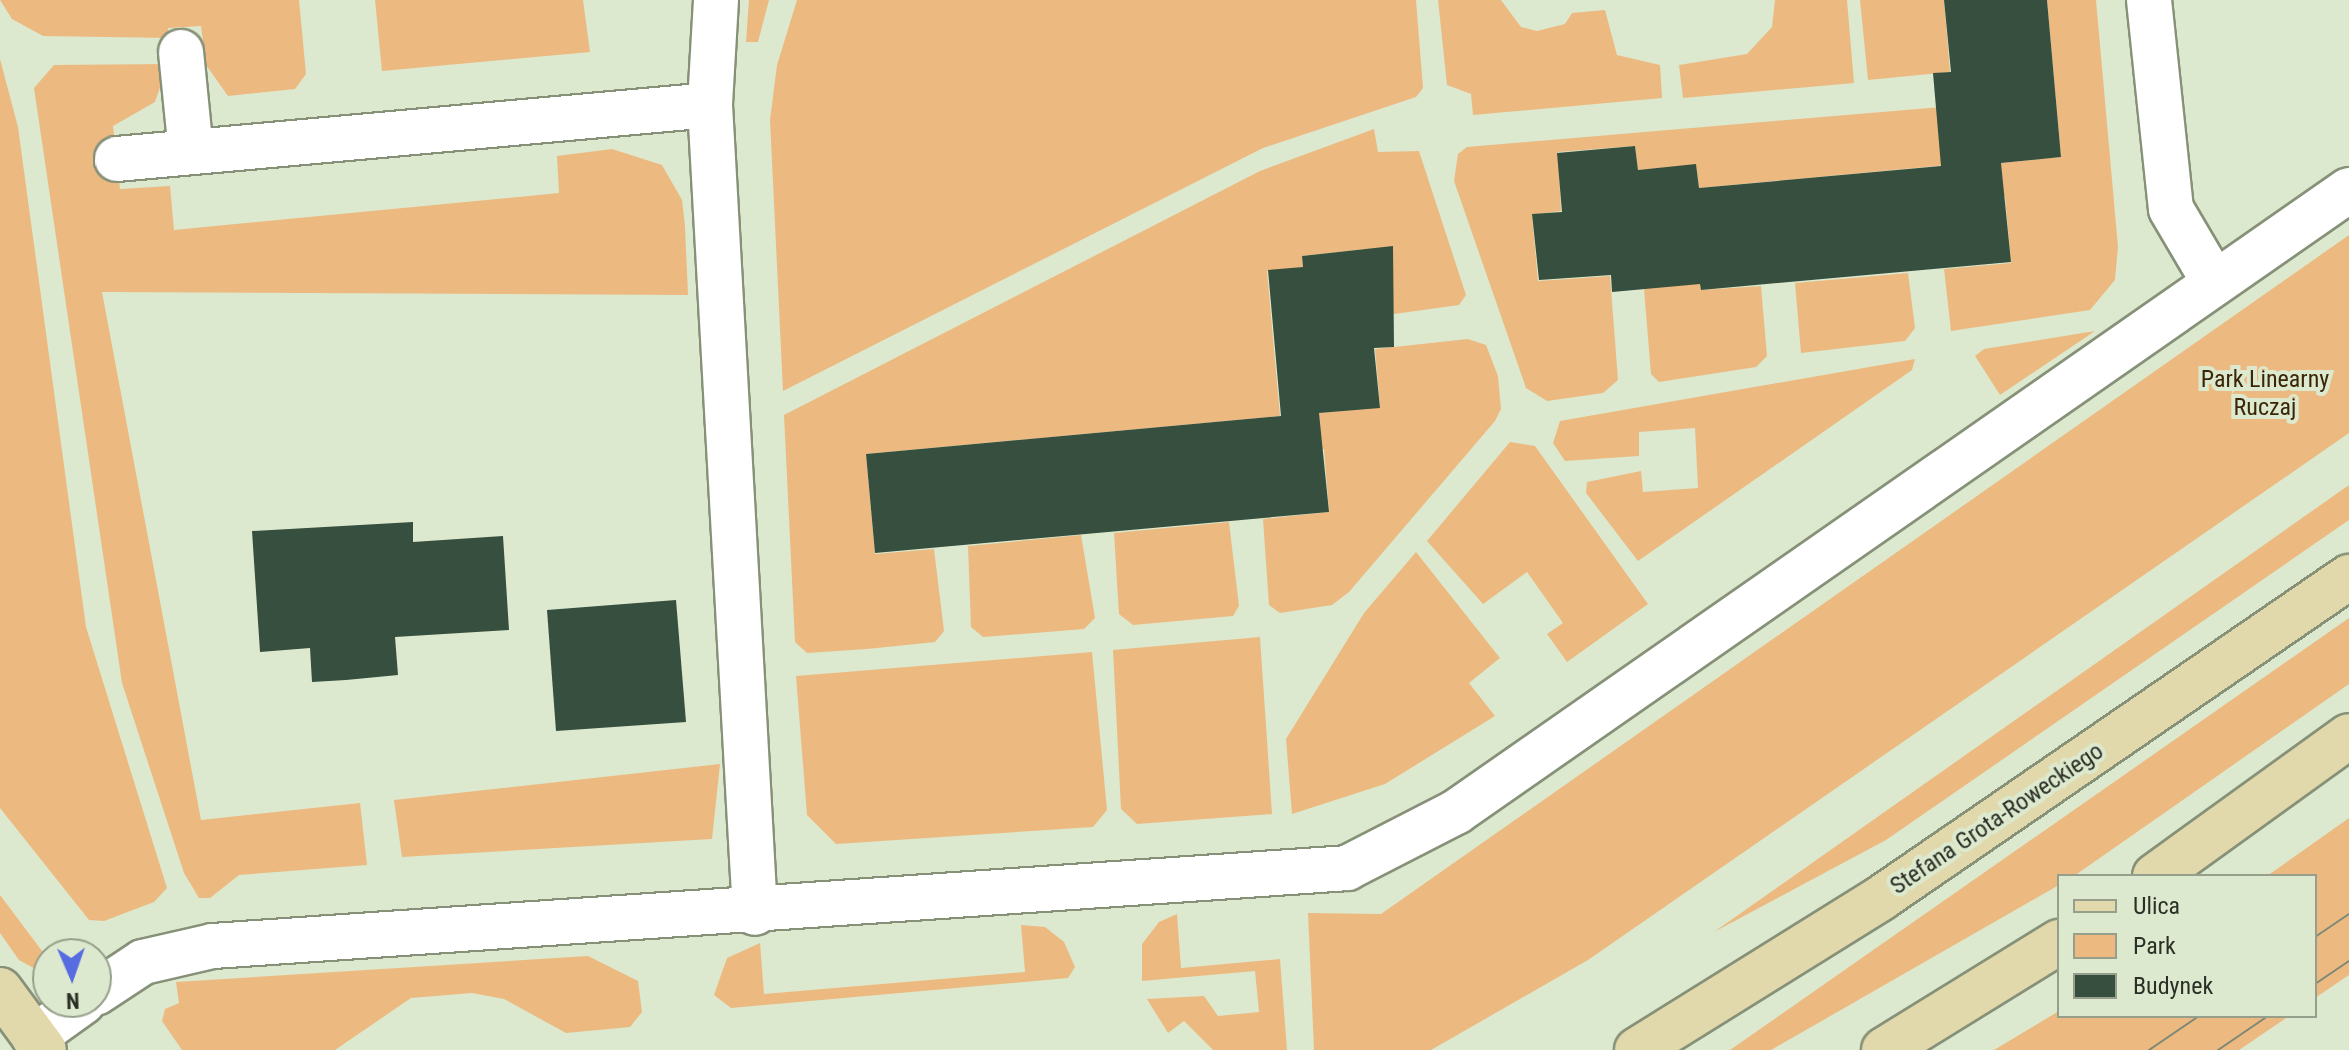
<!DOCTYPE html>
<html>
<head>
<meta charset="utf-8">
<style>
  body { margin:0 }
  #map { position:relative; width:2349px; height:1050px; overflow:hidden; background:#dce9ce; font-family:"Roboto Condensed",sans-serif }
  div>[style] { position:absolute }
  .green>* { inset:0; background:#ecba81 }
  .building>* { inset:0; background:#364f3f }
  .roads { filter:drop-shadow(2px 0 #869178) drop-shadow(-2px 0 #869178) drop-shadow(0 2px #869178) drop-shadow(0 -2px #869178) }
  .minor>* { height:44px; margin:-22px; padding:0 22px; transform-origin:22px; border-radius:22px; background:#fff }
  .major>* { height:44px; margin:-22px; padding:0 22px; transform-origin:22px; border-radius:22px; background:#e1d8ac }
  .tram>* { height:2px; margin:-1px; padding:0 1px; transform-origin:1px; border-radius:1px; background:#7f8876 }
  span { translate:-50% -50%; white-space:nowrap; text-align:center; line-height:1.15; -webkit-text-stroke:8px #dce9ce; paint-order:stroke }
  .park-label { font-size:24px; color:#3b2507 }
  .street-label { font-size:24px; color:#2b3026 }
  .legend { position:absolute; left:2057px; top:874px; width:260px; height:144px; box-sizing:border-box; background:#dce9ce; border:2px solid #959f8b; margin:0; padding:10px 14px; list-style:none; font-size:24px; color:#2b3026 }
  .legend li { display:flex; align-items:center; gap:16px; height:40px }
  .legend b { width:40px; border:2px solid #959f8b }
  .north { position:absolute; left:32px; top:938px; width:80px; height:80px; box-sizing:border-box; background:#dce9ce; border:2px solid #959f8b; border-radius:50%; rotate:178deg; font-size:22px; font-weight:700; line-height:32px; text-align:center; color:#2b3026 }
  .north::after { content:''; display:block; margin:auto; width:28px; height:36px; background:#586ce2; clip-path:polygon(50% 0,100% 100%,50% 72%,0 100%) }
</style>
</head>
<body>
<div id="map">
  <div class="green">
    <i style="clip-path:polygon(0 0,299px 0,306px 74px,295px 89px,228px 96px,206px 65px,201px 26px,168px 28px,168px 38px,43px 36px,12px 19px)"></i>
    <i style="clip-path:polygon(375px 0,583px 0,590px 52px,382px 71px)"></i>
    <i style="clip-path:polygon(749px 0,769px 0,758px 42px,746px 42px)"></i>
    <i style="clip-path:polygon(797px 0,1416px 0,1423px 88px,1416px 97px,1263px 148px,783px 391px,770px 120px,777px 65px)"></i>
    <i style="clip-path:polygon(1438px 0,1501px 0,1521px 27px,1537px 31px,1565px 24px,1572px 13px,1605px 10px,1617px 55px,1660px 65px,1662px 98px,1473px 115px,1471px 94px,1447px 85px)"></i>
    <i style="clip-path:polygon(1775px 0,1847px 0,1854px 83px,1683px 98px,1679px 65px,1747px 54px,1772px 27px)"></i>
    <i style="clip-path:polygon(1860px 0,1944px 0,1950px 72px,1868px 80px)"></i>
    <i style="clip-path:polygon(2047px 0,2096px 0,2118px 247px,2115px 280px,2090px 310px,1951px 331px,1944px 269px,2011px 263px,2005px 196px,1994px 196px,1990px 164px,2061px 157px)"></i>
    <i style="clip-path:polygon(0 59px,18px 127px,86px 627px,167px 888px,154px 902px,104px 921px,89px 920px,0 808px)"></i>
    <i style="clip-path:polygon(168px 64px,155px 102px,113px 126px,120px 189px,170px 186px,174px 230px,559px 193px,557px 156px,612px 149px,662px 165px,682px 200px,685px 226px,688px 295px,102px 292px,201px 820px,360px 803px,367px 865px,239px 875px,210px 898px,199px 898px,184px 873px,122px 683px,34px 88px,54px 65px)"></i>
    <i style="clip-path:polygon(1953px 106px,1958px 164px,1699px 188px,1696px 165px,1638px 170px,1635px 146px,1558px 152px,1561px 211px,1532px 215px,1538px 281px,1610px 276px,1618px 380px,1603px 393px,1547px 401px,1526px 388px,1454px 181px,1458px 154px,1467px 147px)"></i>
    <i style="clip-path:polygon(1374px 129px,1378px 152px,1419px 151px,1466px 295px,1459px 305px,1394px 314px,1366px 249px,1302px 256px,1303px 267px,1267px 271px,1280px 416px,866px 454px,875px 554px,934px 549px,944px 631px,935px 642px,867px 649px,807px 653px,795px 642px,784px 415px,1260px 171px)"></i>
    <i style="clip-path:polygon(2349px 235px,2349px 433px,1588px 960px,1431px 1050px,1314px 1050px,1308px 913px,1381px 914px)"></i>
    <i style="clip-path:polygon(1698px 267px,1701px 290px,1761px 286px,1767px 356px,1756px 367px,1659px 382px,1651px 374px,1644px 289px)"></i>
    <i style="clip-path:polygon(1908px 273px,1915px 328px,1905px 341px,1801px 353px,1795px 283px)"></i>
    <i style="clip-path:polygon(2095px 331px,2000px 395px,1975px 356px,1984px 349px)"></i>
    <i style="clip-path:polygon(1468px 339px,1486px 345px,1498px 376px,1501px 409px,1495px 421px,1349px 592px,1332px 605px,1280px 613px,1269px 605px,1263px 519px,1329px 512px,1324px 449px,1312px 450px,1309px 414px,1380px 407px,1375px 349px)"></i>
    <i style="clip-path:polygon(1915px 359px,1912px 370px,1638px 561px,1586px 493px,1587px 482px,1641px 471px,1643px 492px,1698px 488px,1695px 428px,1639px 432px,1639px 456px,1565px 461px,1553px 443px,1560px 421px)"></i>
    <i style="clip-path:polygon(1510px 442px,1535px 446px,1648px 604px,1567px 662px,1547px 634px,1563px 623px,1527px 572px,1483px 604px,1427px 541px)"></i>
    <i style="clip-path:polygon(2349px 485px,2349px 520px,1886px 840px,1714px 932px)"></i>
    <i style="clip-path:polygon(1229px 522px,1239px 606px,1233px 616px,1133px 625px,1119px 614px,1114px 533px)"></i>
    <i style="clip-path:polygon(1081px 535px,1095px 618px,1084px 629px,983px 637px,971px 627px,968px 546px)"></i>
    <i style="clip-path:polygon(1416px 552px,1500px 658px,1469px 683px,1495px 716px,1385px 784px,1292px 814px,1286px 739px,1364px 613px)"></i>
    <i style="clip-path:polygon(2349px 618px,2349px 684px,2074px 876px,2059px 876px,2059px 885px,1771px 1050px,1730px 1050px)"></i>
    <i style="clip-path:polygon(1260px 637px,1272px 814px,1137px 824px,1121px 809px,1113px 650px)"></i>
    <i style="clip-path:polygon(1092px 652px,1107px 810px,1093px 827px,836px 844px,807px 815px,796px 676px)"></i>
    <i style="clip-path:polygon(720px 764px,712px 839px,402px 857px,394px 800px)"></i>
    <i style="clip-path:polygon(2349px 818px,2349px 975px,2315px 998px,2315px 876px,2267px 876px)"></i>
    <i style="clip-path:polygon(0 895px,48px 959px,48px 976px,19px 960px,0 933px)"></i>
    <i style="clip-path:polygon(1177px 914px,1181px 968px,1280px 959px,1287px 1050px,1213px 1050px,1184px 1021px,1168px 1033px,1147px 999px,1204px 996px,1218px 1016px,1259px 1012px,1255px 971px,1142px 981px,1142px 944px,1159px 922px)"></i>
    <i style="clip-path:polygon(1021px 925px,1045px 927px,1064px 942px,1075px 967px,1068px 978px,731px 1008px,714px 995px,727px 958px,760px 943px,764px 994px,1025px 972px)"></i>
    <i style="clip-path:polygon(588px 956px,638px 981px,642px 1012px,630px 1027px,566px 1033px,504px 999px,472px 993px,411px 998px,335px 1050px,182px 1050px,162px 1021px,165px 1009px,179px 1003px,176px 982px)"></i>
    <i style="clip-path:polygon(2059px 1011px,2059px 1016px,2289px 1016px,2239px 1050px,1994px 1050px)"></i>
  </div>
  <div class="building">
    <i style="clip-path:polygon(1944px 0,2047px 0,2061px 157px,2001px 163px,2011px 262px,1701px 290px,1700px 284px,1612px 292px,1611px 275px,1539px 280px,1532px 214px,1562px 212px,1557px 153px,1635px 146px,1638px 170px,1696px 164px,1699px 188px,1941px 166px,1933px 73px,1951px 72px)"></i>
    <i style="clip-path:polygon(1393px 246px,1394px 347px,1374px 348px,1380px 408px,1319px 413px,1329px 512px,875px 553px,866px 454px,1281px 416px,1268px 270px,1303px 267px,1302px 256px)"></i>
    <i style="clip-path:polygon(413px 522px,413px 542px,503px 536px,509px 630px,395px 637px,398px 675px,346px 680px,312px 682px,310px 648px,260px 652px,252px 531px)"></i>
    <i style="clip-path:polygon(676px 600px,686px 722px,556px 731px,547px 610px)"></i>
  </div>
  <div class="roads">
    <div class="minor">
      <i style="left:716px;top:0;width:105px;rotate:93.3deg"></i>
      <i style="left:710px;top:105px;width:809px;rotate:86.81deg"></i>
      <i style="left:2149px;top:0;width:210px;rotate:84deg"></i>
      <i style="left:2171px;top:209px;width:85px;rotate:59.5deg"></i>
      <i style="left:181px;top:52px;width:100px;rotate:84.3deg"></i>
      <i style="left:117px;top:159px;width:595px;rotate:-5.2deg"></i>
      <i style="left:96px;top:993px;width:56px;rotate:-33.4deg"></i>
      <i style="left:143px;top:962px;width:72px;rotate:-12.9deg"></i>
      <i style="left:213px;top:946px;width:1137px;rotate:-3.93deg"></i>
      <i style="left:1347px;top:868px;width:123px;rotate:-27.2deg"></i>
      <i style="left:1456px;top:812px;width:1088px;rotate:-34.86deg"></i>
      <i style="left:34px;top:1037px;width:60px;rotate:-35.5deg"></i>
    </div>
    <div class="major">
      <i style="left:2155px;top:876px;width:239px;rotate:-35.8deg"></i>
      <i style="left:0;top:990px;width:74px;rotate:53.7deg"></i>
      <i style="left:1637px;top:1050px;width:287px;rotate:-31.9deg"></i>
      <i style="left:1881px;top:898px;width:568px;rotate:-34.45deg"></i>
      <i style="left:1884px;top:1050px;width:206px;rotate:-31.7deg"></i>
    </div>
  </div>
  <div class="tram">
    <i style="left:2315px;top:937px;width:41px;rotate:-34.1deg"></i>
    <i style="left:2315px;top:984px;width:41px;rotate:-34.1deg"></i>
    <i style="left:2149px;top:1050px;width:60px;rotate:-34.2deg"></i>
    <i style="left:2218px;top:1050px;width:60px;rotate:-34.2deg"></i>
  </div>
  <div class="park-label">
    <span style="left:2265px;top:394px">Park Linearny<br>Ruczaj</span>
  </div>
  <div class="street-label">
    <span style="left:1997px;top:819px;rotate:-34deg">Stefana Grota-Roweckiego</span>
  </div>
  <ul class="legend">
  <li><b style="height:10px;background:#e1d8ac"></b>Ulica</li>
  <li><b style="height:22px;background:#ecba81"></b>Park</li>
  <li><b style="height:22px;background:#364f3f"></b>Budynek</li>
  </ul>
  <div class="north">N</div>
</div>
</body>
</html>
